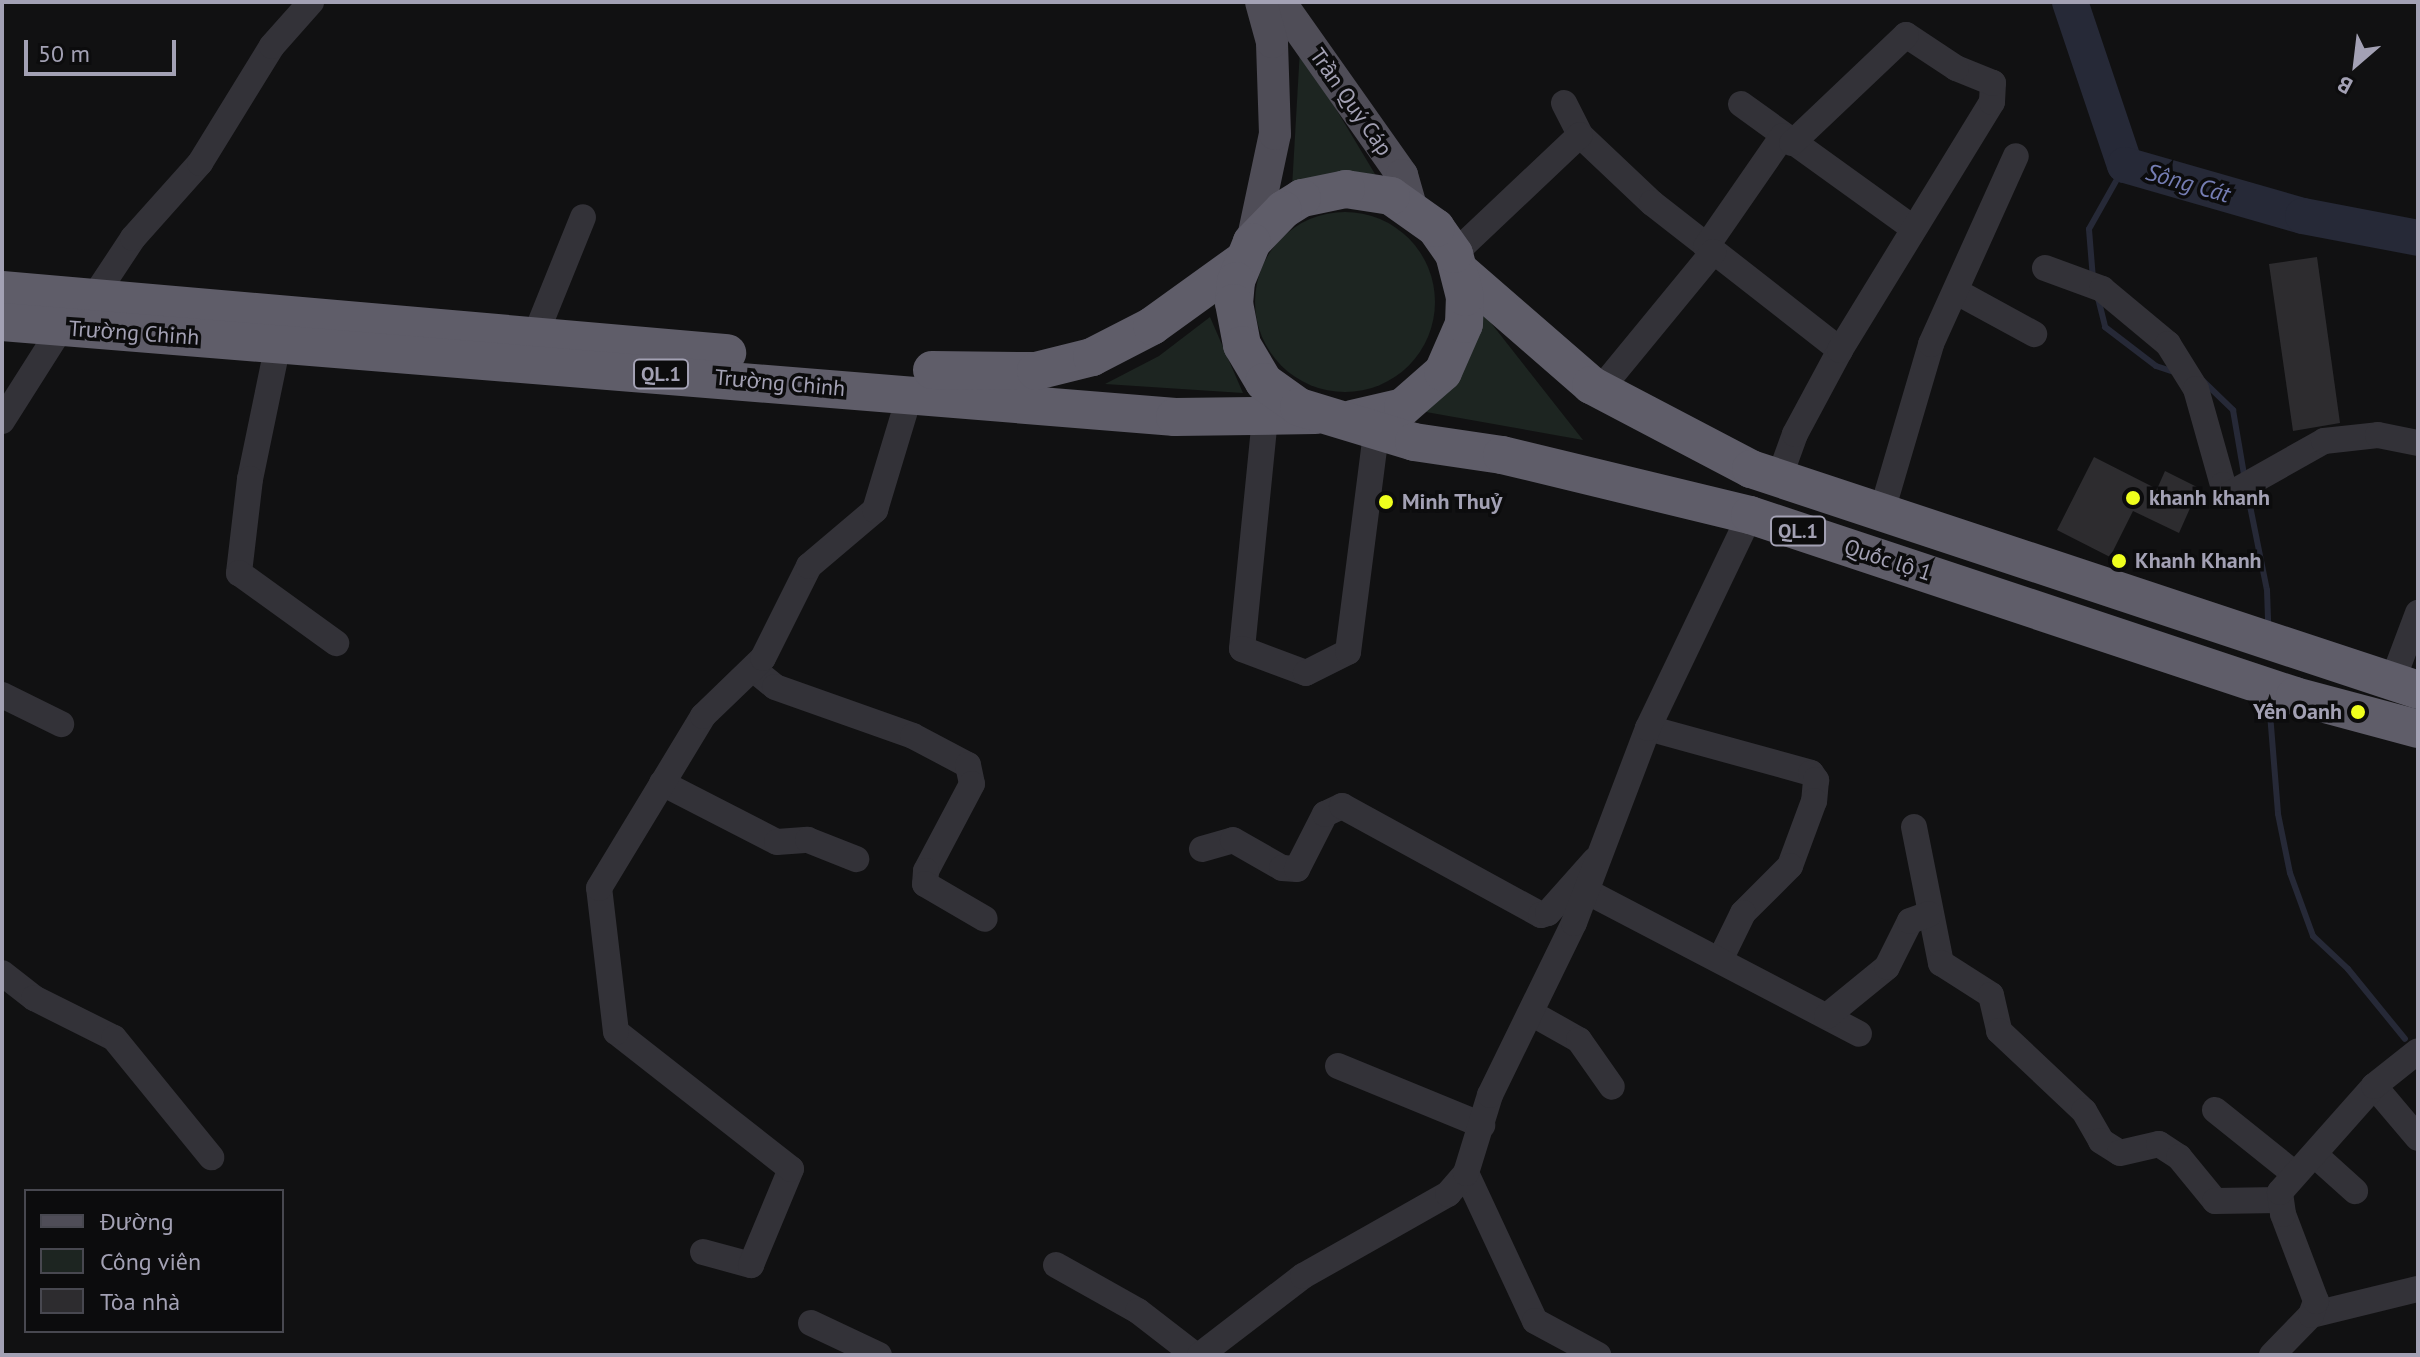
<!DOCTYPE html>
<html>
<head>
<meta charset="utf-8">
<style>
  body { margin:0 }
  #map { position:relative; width:2420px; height:1357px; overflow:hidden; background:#111112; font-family:"PT Sans",sans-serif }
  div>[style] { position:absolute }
  .green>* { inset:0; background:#1d2521 }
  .round { border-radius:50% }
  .stream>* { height:6px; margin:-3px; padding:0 3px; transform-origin:3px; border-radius:3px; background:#262937 }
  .river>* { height:36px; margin:-18px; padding:0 18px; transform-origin:18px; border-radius:18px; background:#262937 }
  .building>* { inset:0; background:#2d2c2f }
  .minor>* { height:26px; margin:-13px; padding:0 13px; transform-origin:13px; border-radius:13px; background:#333238 }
  .major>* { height:32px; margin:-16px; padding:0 16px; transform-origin:16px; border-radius:16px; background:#4f4d57 }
  .highway>* { height:38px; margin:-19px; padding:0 19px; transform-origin:19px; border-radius:19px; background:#5f5d69 }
  .dots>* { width:22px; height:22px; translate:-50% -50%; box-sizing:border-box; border:4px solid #0c0c0d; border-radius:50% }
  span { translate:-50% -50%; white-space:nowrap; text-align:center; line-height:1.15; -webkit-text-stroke:7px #0c0c0d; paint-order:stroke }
  .shield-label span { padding:2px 6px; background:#0c0c0d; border:2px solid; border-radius:6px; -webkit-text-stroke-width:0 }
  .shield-label { font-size:20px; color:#a3a1b4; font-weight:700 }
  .street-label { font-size:22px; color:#a3a1b4 }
  .poi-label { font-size:22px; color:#a3a1b4; font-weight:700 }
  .left { translate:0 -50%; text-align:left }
  .right { translate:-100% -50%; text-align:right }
  .water-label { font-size:24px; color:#757db3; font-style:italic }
  .frame { position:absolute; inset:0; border:4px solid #a3a1b4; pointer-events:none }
  .legend { position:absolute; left:24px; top:1189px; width:260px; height:144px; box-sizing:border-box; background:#0c0c0d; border:2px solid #484850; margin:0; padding:10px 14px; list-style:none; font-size:24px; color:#a3a1b4 }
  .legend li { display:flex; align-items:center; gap:16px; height:40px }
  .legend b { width:40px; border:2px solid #484850 }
  .north { position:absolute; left:2316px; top:24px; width:80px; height:80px; -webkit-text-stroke:6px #0c0c0d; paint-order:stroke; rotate:208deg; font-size:22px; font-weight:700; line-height:32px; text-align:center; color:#a3a1b4 }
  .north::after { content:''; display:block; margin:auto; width:28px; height:36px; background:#a3a1b4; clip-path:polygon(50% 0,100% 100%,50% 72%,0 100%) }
  .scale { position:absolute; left:24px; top:40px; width:152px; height:36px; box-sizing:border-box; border:4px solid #a3a1b4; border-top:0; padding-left:10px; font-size:24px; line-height:28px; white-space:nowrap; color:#a3a1b4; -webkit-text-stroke:6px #0c0c0d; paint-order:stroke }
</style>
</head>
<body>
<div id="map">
  <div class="green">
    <i style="clip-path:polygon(1300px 49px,1378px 179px,1292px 188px)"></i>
    <i class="round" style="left:1255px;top:212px;width:180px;height:180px"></i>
    <i style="clip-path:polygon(1480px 309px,1583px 440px,1426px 412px,1464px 371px)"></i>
    <i style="clip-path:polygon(1210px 317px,1243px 393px,1105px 384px,1159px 356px)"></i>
  </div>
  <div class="stream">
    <i style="left:2093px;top:279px;width:50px;rotate:-94.6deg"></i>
    <i style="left:2089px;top:229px;width:73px;rotate:-60.6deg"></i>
    <i style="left:2098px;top:298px;width:30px;rotate:76deg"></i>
    <i style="left:2105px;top:327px;width:64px;rotate:37.4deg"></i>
    <i style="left:2156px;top:366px;width:22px;rotate:18deg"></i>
    <i style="left:2203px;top:381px;width:42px;rotate:44deg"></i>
    <i style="left:2233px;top:410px;width:71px;rotate:80.3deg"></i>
    <i style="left:2247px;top:491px;width:101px;rotate:78.6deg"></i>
    <i style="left:2267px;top:590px;width:35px;rotate:88deg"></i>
    <i style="left:2269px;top:701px;width:113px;rotate:85.4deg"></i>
    <i style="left:2278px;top:814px;width:60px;rotate:78.5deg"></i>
    <i style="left:2290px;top:873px;width:67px;rotate:69.9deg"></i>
    <i style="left:2313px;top:936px;width:48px;rotate:43.3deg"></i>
    <i style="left:2348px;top:969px;width:90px;rotate:50.8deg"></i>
  </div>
  <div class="river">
    <i style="left:2070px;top:2px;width:172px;rotate:71.4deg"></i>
    <i style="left:2125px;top:165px;width:185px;rotate:16deg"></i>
    <i style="left:2303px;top:216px;width:117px;rotate:10.8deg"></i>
  </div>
  <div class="building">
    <i style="clip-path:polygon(2317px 257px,2340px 423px,2293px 431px,2269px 264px)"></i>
    <i style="clip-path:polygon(2094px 457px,2157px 489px,2165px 471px,2199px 488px,2179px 533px,2133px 511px,2110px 557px,2057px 530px)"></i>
  </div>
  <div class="minor">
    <i style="left:1564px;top:103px;width:36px;rotate:63deg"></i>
    <i style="left:1580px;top:135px;width:99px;rotate:43.4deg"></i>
    <i style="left:1652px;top:203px;width:239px;rotate:38deg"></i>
    <i style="left:1741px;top:104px;width:212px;rotate:35.8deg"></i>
    <i style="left:1706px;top:247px;width:135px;rotate:-55.3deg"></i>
    <i style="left:1454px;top:254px;width:173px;rotate:-43.4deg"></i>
    <i style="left:2045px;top:268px;width:61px;rotate:20.2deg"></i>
    <i style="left:2102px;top:289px;width:86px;rotate:39.8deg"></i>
    <i style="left:2168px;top:344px;width:53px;rotate:58.1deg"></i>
    <i style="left:2196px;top:389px;width:100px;rotate:74.3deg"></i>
    <i style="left:2223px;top:485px;width:11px;rotate:52deg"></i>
    <i style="left:2230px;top:494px;width:108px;rotate:-29.4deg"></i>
    <i style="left:2324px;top:441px;width:54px;rotate:-6.3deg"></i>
    <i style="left:2378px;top:435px;width:41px;rotate:11.3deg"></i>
    <i style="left:1957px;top:292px;width:88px;rotate:28.6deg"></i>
    <i style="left:535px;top:336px;width:128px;rotate:-68deg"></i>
    <i style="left:278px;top:344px;width:138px;rotate:101.7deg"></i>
    <i style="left:250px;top:479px;width:95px;rotate:96.7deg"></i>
    <i style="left:239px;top:573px;width:120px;rotate:35.8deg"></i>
    <i style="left:1599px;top:391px;width:180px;rotate:-50.6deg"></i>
    <i style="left:1265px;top:418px;width:232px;rotate:95.7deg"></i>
    <i style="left:1242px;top:649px;width:68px;rotate:20.6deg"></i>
    <i style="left:1306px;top:673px;width:47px;rotate:-26.6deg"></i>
    <i style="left:1348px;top:652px;width:222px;rotate:-82.7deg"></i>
    <i style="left:2px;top:421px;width:110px;rotate:-57.6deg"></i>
    <i style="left:61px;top:328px;width:45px;rotate:-43.2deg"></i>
    <i style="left:94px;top:297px;width:71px;rotate:-56.5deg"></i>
    <i style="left:133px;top:238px;width:101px;rotate:-48.2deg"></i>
    <i style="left:200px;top:163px;width:137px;rotate:-58.4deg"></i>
    <i style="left:272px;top:46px;width:59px;rotate:-48.4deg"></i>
    <i style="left:1778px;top:481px;width:50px;rotate:-70.1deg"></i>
    <i style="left:1795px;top:434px;width:95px;rotate:-61.8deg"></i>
    <i style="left:1840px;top:350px;width:291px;rotate:-58.5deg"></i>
    <i style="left:1992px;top:102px;width:19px;rotate:-87deg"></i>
    <i style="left:1993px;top:83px;width:40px;rotate:-158deg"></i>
    <i style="left:1956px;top:68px;width:60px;rotate:-146.6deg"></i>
    <i style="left:1906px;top:35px;width:157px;rotate:136.5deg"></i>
    <i style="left:1882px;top:511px;width:174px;rotate:-73.6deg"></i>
    <i style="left:1931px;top:344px;width:206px;rotate:-65.7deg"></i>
    <i style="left:753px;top:669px;width:28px;rotate:39deg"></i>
    <i style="left:775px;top:687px;width:146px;rotate:19.5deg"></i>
    <i style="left:913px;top:736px;width:62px;rotate:27.8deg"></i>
    <i style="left:968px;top:765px;width:19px;rotate:78deg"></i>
    <i style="left:972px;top:784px;width:98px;rotate:117.9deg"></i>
    <i style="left:926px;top:871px;width:13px;rotate:94deg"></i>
    <i style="left:925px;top:884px;width:69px;rotate:30.3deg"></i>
    <i style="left:2392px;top:682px;width:74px;rotate:-69.4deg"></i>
    <i style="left:2px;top:695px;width:66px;rotate:26.2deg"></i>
    <i style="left:1648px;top:728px;width:169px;rotate:15.4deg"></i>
    <i style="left:1811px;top:773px;width:9px;rotate:54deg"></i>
    <i style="left:1816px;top:780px;width:21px;rotate:95deg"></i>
    <i style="left:1814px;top:801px;width:69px;rotate:110.3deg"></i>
    <i style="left:1790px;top:866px;width:66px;rotate:135deg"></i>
    <i style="left:1743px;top:913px;width:52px;rotate:116.1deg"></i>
    <i style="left:662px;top:783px;width:129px;rotate:27.2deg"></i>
    <i style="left:777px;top:842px;width:31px;rotate:-4deg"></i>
    <i style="left:808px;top:840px;width:52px;rotate:21.6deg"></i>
    <i style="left:1914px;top:827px;width:139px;rotate:78.8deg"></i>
    <i style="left:1941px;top:963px;width:59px;rotate:32.6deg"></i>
    <i style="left:1991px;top:995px;width:37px;rotate:77deg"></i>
    <i style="left:1999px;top:1031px;width:117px;rotate:43.3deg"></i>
    <i style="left:2084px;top:1111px;width:34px;rotate:60deg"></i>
    <i style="left:2101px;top:1141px;width:22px;rotate:32deg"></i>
    <i style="left:2120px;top:1153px;width:40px;rotate:-13deg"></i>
    <i style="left:2159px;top:1144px;width:24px;rotate:33deg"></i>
    <i style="left:2179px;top:1157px;width:57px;rotate:50.7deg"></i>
    <i style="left:2215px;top:1201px;width:64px;rotate:-0.9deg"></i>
    <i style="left:1202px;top:849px;width:32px;rotate:-16deg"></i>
    <i style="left:1233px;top:840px;width:56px;rotate:29.7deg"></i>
    <i style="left:1282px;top:868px;width:15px;rotate:4deg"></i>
    <i style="left:1297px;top:869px;width:62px;rotate:-63deg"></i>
    <i style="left:1325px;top:814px;width:19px;rotate:-25deg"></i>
    <i style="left:1342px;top:806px;width:227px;rotate:28.7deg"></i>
    <i style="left:1541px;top:915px;width:7px;rotate:-16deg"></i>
    <i style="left:1548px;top:913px;width:71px;rotate:-48.4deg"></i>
    <i style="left:1586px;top:891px;width:308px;rotate:27.6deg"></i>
    <i style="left:2px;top:973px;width:41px;rotate:38deg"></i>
    <i style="left:34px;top:998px;width:89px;rotate:26.6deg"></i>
    <i style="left:114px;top:1038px;width:154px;rotate:50.8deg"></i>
    <i style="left:1531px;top:1013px;width:55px;rotate:29.4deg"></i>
    <i style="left:1579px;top:1040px;width:57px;rotate:54.9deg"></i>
    <i style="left:1827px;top:1016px;width:77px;rotate:-39.2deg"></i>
    <i style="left:1887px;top:967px;width:51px;rotate:-63.4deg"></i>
    <i style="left:1910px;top:921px;width:20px;rotate:-20deg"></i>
    <i style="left:1338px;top:1066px;width:156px;rotate:22.3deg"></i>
    <i style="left:2374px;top:1086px;width:68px;rotate:49.8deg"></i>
    <i style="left:2215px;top:1110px;width:102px;rotate:38.7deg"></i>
    <i style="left:2315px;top:1155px;width:54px;rotate:42deg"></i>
    <i style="left:1466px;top:1173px;width:163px;rotate:65deg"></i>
    <i style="left:1535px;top:1321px;width:72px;rotate:28.4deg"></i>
    <i style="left:703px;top:1252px;width:50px;rotate:15.2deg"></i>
    <i style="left:751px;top:1265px;width:104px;rotate:-67.4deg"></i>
    <i style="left:791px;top:1169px;width:222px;rotate:-141.9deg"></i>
    <i style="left:616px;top:1032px;width:145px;rotate:-96.7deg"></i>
    <i style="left:599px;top:888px;width:201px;rotate:-58.8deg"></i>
    <i style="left:703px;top:716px;width:83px;rotate:-44deg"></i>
    <i style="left:763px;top:658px;width:103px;rotate:-63.4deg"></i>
    <i style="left:809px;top:566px;width:87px;rotate:-40.3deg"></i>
    <i style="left:875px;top:510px;width:121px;rotate:-73.2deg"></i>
    <i style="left:1056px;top:1265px;width:94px;rotate:29.3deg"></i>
    <i style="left:1138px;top:1311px;width:72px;rotate:37.7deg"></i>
    <i style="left:2311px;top:1315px;width:110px;rotate:-13.7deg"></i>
    <i style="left:811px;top:1323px;width:75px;rotate:25.2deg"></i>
    <i style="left:1200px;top:1355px;width:130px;rotate:-37.5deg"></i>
    <i style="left:1303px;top:1276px;width:167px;rotate:-29.5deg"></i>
    <i style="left:1448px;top:1194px;width:28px;rotate:-49deg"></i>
    <i style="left:1466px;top:1173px;width:82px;rotate:-72.9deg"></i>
    <i style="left:1490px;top:1095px;width:191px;rotate:-64deg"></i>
    <i style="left:1574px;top:923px;width:209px;rotate:-69.2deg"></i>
    <i style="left:1648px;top:728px;width:236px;rotate:-64.4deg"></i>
    <i style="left:2272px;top:1355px;width:56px;rotate:-45.7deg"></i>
    <i style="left:2311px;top:1315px;width:15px;rotate:-70deg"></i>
    <i style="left:2316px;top:1301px;width:93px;rotate:-110.8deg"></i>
    <i style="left:2283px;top:1214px;width:22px;rotate:-98deg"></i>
    <i style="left:2280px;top:1192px;width:142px;rotate:-48.4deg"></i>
    <i style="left:2374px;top:1086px;width:56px;rotate:-38.5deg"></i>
  </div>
  <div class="major">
    <i style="left:1280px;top:2px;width:212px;rotate:54.8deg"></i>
    <i style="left:1402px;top:175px;width:33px;rotate:74deg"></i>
    <i style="left:1252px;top:242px;width:110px;rotate:-78deg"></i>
    <i style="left:1275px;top:134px;width:92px;rotate:-91.9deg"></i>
    <i style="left:1272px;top:42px;width:41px;rotate:-105.4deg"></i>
  </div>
  <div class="highway">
    <i style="left:1460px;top:271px;width:174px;rotate:41deg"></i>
    <i style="left:1591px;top:385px;width:181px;rotate:27.7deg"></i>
    <i style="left:1751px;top:469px;width:703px;rotate:18.33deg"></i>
    <i style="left:2px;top:290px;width:728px;rotate:4.97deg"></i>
    <i style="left:2px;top:322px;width:1177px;rotate:4.63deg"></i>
    <i style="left:1175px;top:417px;width:140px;rotate:-0.8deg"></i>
    <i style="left:932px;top:370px;width:104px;rotate:0.6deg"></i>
    <i style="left:1036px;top:371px;width:58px;rotate:-14deg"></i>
    <i style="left:1092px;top:357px;width:68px;rotate:-27.3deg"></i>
    <i style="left:1152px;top:326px;width:111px;rotate:-35.8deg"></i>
    <i style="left:1352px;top:419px;width:52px;rotate:-13.2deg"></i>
    <i style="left:1403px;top:407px;width:53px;rotate:-41.2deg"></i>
    <i style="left:1443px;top:372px;width:52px;rotate:-66.4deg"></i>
    <i style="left:1464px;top:324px;width:27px;rotate:-88deg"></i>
    <i style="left:1465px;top:297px;width:44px;rotate:-104.3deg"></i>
    <i style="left:1454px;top:254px;width:32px;rotate:-125deg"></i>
    <i style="left:1436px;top:228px;width:55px;rotate:-144.6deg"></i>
    <i style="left:1391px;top:196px;width:46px;rotate:-171.2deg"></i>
    <i style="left:1346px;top:189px;width:45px;rotate:168.4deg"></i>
    <i style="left:1302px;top:198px;width:22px;rotate:148deg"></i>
    <i style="left:1283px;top:210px;width:45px;rotate:134.1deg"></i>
    <i style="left:1252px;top:242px;width:42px;rotate:112.3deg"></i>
    <i style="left:1236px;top:281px;width:22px;rotate:95deg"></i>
    <i style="left:1234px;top:303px;width:43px;rotate:79.2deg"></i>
    <i style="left:1242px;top:345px;width:43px;rotate:59.3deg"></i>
    <i style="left:1264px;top:382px;width:43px;rotate:35.5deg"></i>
    <i style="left:1299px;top:407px;width:120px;rotate:16.9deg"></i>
    <i style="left:1414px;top:442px;width:89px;rotate:8.4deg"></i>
    <i style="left:1502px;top:455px;width:255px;rotate:13.6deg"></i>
    <i style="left:1750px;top:515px;width:574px;rotate:18.37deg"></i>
    <i style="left:2295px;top:696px;width:127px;rotate:15deg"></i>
  </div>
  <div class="dots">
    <i style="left:2133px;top:498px;background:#efff1d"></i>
    <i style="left:1386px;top:502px;background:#efff1d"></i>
    <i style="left:2119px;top:561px;background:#efff1d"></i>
    <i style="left:2358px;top:712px;background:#efff1d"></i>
  </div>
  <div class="shield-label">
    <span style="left:661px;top:374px">QL.1</span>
    <span style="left:1798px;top:531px">QL.1</span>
  </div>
  <div class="street-label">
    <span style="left:1351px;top:102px;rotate:55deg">Trần Quý Cáp</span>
    <span style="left:134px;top:333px;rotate:4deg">Trường Chinh</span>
    <span style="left:780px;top:383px;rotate:5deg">Trường Chinh</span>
    <span style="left:1888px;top:560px;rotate:18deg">Quốc lộ 1</span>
  </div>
  <div class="poi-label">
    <span class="left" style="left:2149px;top:498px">khanh khanh</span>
    <span class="left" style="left:1402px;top:502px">Minh Thuỷ</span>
    <span class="left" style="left:2135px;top:561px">Khanh Khanh</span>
    <span class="right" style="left:2342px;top:712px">Yến Oanh</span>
  </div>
  <div class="water-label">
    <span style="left:2188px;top:183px;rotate:16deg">Sông Cát</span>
  </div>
  <div class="frame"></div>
  <ul class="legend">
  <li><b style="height:10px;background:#4f4d57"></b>Đường</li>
  <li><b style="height:22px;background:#1d2521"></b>Công viên</li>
  <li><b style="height:22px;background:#2d2c2f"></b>Tòa nhà</li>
  </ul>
  <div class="north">B</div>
  <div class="scale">50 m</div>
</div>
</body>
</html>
